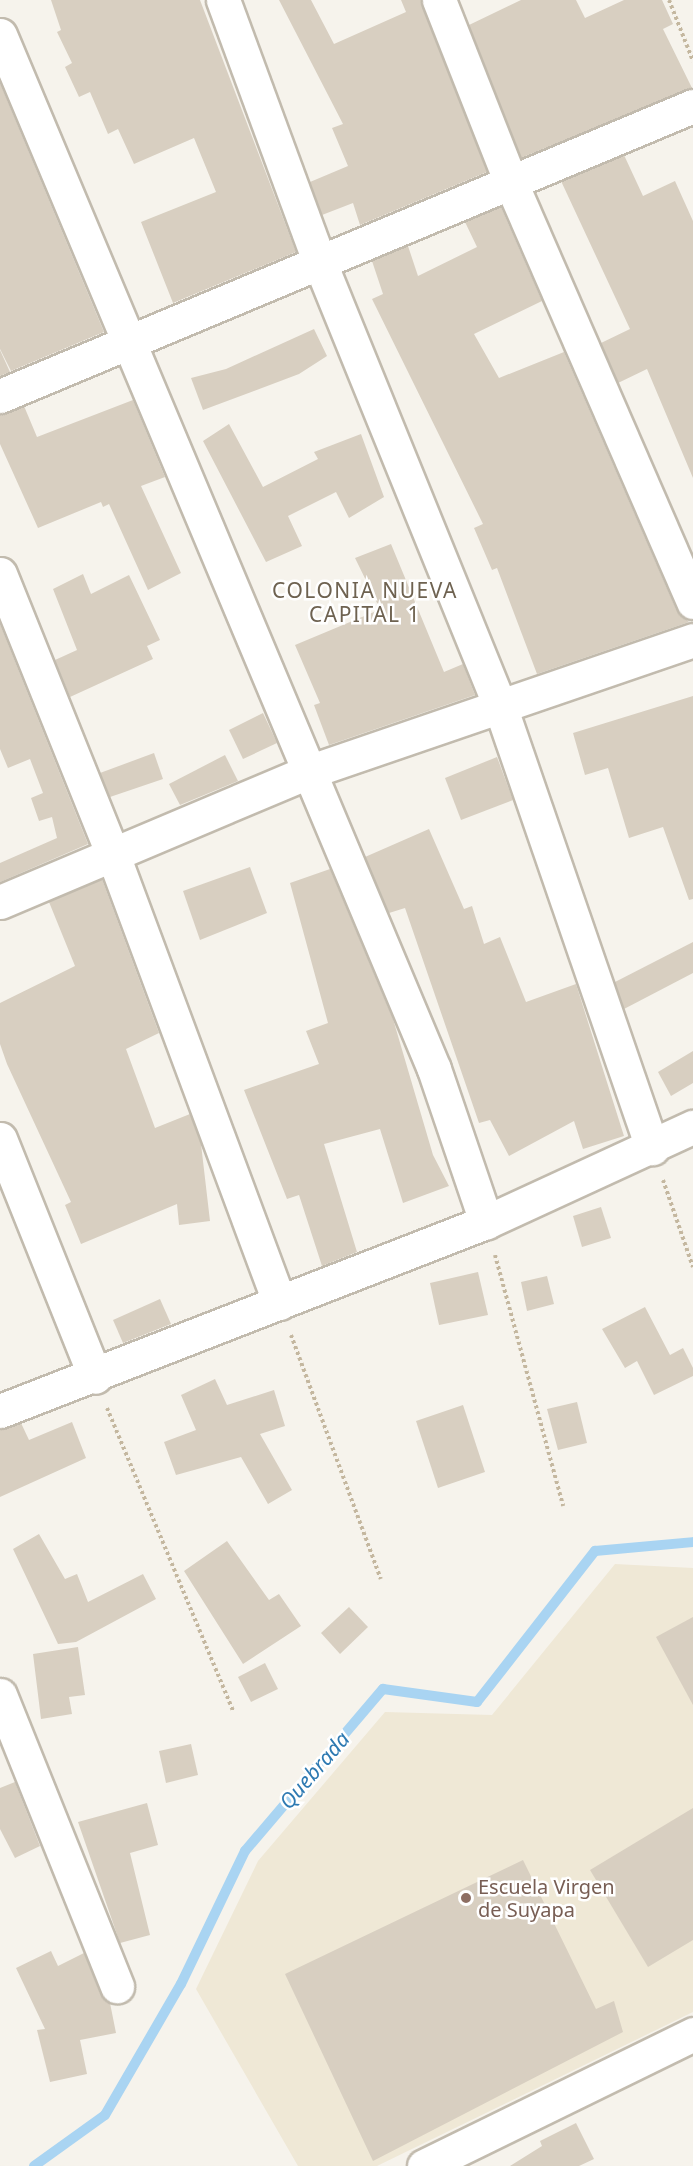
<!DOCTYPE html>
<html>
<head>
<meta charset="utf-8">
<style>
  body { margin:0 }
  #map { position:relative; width:693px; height:2166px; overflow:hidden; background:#f6f3ec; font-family:"Noto Sans",sans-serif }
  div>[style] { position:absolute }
  .education>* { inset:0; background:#efe8d6 }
  .stream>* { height:10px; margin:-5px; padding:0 5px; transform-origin:5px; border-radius:5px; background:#a9d4f2 }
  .building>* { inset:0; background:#d8cfc1 }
  .path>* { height:4px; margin-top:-2px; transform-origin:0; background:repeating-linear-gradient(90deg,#c4b79f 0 3px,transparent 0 6px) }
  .roads { filter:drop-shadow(2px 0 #c2bbae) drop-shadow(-2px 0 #c2bbae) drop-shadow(0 2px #c2bbae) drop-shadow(0 -2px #c2bbae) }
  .minor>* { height:33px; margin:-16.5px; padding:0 16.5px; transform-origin:16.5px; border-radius:16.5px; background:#fff }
  .dots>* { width:16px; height:16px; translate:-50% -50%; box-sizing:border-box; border:3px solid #fff; border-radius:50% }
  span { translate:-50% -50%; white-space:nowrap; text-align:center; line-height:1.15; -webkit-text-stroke:5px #fff; paint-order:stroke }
  .education-label { font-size:20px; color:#785e54 }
  .left { translate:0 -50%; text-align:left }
  .neighbourhood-label { font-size:21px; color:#6e6250; letter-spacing:1.5px }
  .water-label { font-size:21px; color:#2e7ab2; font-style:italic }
</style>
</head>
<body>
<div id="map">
  <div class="education">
    <i style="clip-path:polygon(615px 1564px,693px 1568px,693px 2012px,377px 2166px,298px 2166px,196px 1989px,258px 1861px,385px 1712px,492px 1715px)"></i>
  </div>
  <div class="stream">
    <i style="left:34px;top:2166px;width:87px;rotate:-35.7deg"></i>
    <i style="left:105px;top:2115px;width:151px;rotate:-59.9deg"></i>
    <i style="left:181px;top:1984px;width:148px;rotate:-64.3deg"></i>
    <i style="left:245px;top:1851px;width:213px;rotate:-49.6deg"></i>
    <i style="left:383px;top:1689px;width:95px;rotate:7.9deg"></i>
    <i style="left:477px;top:1702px;width:192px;rotate:-52deg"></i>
    <i style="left:595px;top:1551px;width:98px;rotate:-5.2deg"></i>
  </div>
  <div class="building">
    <i style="clip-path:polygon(51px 0,200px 0,296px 252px,173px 303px,141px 222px,216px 192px,194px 138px,134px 164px,118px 129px,108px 134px,90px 92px,79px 97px,65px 67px,72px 63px,57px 32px,61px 30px)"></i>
    <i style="clip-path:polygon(279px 0,311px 0,334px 44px,406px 12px,401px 0,421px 0,487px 172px,360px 225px,353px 203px,322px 215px,310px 182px,348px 166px,332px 128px,343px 124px)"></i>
    <i style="clip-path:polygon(521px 0,576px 0,585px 18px,624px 0,662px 0,673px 24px,663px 29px,692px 88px,521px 158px,469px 25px)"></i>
    <i style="clip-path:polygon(0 83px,104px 332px,11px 371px,0 349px)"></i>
    <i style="clip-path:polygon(624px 155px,643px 196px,675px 181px,693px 221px,693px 478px,647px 369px,618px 383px,601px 343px,630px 329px,561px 181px)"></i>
    <i style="clip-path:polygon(501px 207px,542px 301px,474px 334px,499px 378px,564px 352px,676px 609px,689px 622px,537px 674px,497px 568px,492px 570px,474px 528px,483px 524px,372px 299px,383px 294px,372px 261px,408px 246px,418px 276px,477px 247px,465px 222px)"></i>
    <i style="clip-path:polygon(314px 329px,327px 356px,299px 374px,203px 410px,191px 378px,226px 369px)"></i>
    <i style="clip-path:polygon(0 350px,10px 372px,0 376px)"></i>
    <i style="clip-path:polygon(133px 400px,165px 477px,141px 486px,181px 573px,148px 590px,109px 504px,103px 507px,101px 502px,38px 528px,0 444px,0 414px,24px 406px,37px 437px)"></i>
    <i style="clip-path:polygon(229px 424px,263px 487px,318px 459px,314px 452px,361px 434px,384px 497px,349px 518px,336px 492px,288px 516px,302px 546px,266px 562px,203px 441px)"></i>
    <i style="clip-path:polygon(391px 544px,444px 672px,463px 664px,475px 695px,329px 745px,314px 705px,320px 703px,295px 645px,374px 612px,379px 607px,355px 558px)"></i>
    <i style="clip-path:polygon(83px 574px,91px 594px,129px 575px,160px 640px,147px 646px,153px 659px,70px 697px,55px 660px,77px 650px,53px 589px)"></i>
    <i style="clip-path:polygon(0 624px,88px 844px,0 882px,0 863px,57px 838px,52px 817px,39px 821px,31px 798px,43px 793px,30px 759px,8px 768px,0 749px)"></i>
    <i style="clip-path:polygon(693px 696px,693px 899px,689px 900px,663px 827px,629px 838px,608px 768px,585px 775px,573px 733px)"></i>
    <i style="clip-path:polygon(263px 713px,277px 743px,243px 759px,229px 730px)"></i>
    <i style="clip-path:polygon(154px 753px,163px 779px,110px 797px,100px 773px)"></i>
    <i style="clip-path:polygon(225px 755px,238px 781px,180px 805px,169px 784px)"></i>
    <i style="clip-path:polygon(497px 757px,513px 800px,461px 820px,445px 778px)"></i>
    <i style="clip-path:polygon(429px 829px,464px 909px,472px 906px,484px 944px,500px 937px,526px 1002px,576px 984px,624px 1136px,583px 1149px,574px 1121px,509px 1156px,490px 1120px,479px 1123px,405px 908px,389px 913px,365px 857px)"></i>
    <i style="clip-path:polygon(250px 867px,267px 913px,200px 940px,183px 891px)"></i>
    <i style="clip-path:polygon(330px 869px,393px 1019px,433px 1155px,449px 1186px,403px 1203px,380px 1129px,324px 1144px,357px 1252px,322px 1266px,299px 1195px,287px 1199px,244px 1090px,319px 1064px,306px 1031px,328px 1023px,290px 883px)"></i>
    <i style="clip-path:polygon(102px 879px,159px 1033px,126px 1049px,155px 1128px,190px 1114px,201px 1144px,210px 1221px,179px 1225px,177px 1204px,81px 1244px,65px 1205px,71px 1202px,7px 1064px,0 1044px,0 1003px,75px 966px,49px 902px)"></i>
    <i style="clip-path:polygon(693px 942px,693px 973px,624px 1009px,615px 982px)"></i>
    <i style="clip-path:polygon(693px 1051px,693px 1083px,671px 1096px,658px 1072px)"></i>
    <i style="clip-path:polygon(601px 1207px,611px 1238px,582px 1247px,573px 1216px)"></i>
    <i style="clip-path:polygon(478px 1272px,488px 1315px,439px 1325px,430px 1283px)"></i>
    <i style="clip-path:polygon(547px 1276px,554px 1304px,527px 1311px,521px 1282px)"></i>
    <i style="clip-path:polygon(160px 1299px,171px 1324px,123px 1343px,113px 1320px)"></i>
    <i style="clip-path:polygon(645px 1307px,670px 1355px,683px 1348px,693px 1368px,693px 1376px,654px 1395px,637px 1361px,625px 1368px,602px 1329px)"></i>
    <i style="clip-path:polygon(215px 1379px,227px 1405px,274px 1390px,285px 1426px,260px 1434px,292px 1490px,268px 1504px,241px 1457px,176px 1475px,164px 1442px,196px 1430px,181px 1395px)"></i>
    <i style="clip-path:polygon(577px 1402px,587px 1443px,558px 1450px,547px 1409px)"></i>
    <i style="clip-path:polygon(463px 1405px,485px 1472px,438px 1488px,416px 1421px)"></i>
    <i style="clip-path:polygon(72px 1422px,86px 1458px,0 1497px,0 1429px,21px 1423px,29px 1440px)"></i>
    <i style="clip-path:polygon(39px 1534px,65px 1579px,77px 1574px,88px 1602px,143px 1574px,156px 1599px,76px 1642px,58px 1644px,13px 1549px)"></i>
    <i style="clip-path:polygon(227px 1541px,269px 1600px,279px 1594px,301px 1626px,243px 1664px,184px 1571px)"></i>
    <i style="clip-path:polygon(349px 1607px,368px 1627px,340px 1654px,321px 1633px)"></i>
    <i style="clip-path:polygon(693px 1617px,693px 1705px,656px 1637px)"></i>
    <i style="clip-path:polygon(78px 1647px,85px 1695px,69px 1697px,72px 1714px,41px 1719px,33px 1654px)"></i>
    <i style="clip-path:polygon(265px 1663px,278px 1689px,251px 1702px,238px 1677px)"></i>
    <i style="clip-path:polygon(191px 1744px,198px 1775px,166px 1783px,159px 1751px)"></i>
    <i style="clip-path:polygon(15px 1782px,40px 1846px,15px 1858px,0 1829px,0 1788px)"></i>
    <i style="clip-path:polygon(147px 1803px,158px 1845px,130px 1853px,150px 1935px,120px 1943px,78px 1822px)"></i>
    <i style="clip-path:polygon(693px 1808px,693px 1940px,648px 1967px,590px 1870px)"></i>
    <i style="clip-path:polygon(523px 1860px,596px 2009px,614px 2001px,623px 2032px,373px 2161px,285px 1974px)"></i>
    <i style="clip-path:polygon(51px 1951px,58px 1966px,84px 1953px,100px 1993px,110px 2003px,116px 2033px,80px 2040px,87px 2074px,50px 2082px,37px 2030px,45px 2029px,16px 1968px)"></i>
    <i style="clip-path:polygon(576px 2123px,594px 2159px,579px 2166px,510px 2166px,542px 2146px,540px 2141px)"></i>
  </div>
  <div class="path">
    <i style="left:669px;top:0;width:66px;rotate:68.5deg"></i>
    <i style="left:663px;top:1180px;width:92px;rotate:71deg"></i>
    <i style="left:495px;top:1255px;width:260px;rotate:74.8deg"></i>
    <i style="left:291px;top:1335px;width:260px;rotate:69.8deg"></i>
    <i style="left:107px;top:1408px;width:328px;rotate:67.4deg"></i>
  </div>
  <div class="roads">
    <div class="minor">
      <i style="left:223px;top:0;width:280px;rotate:69.8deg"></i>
      <i style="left:320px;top:263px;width:475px;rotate:67.9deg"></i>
      <i style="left:499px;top:703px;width:471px;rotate:71deg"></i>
      <i style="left:439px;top:0;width:197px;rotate:68.5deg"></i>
      <i style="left:511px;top:183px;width:457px;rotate:66.5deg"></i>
      <i style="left:0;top:35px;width:1121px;rotate:67.23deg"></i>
      <i style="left:434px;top:1069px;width:162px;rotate:71.2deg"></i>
      <i style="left:0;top:396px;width:751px;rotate:-22.71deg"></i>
      <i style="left:0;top:574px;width:303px;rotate:68.1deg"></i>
      <i style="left:113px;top:855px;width:478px;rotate:69.6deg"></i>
      <i style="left:0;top:902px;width:331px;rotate:-22.9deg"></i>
      <i style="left:305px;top:773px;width:410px;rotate:-18.9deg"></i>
      <i style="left:0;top:1139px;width:256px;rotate:68.2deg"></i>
      <i style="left:0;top:1411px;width:521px;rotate:-21.25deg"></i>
      <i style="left:486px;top:1222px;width:228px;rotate:-24.7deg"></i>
      <i style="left:0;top:1695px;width:314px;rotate:68.1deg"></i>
      <i style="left:424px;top:2166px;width:300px;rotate:-26.1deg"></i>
    </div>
  </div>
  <div class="dots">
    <i style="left:466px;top:1898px;background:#8d6e63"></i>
  </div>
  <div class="education-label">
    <span class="left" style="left:478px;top:1898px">Escuela Virgen<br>de Suyapa</span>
  </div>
  <div class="neighbourhood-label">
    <span style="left:365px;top:602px">COLONIA NUEVA<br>CAPITAL 1</span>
  </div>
  <div class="water-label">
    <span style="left:314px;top:1770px;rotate:-49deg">Quebrada</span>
  </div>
</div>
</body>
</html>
